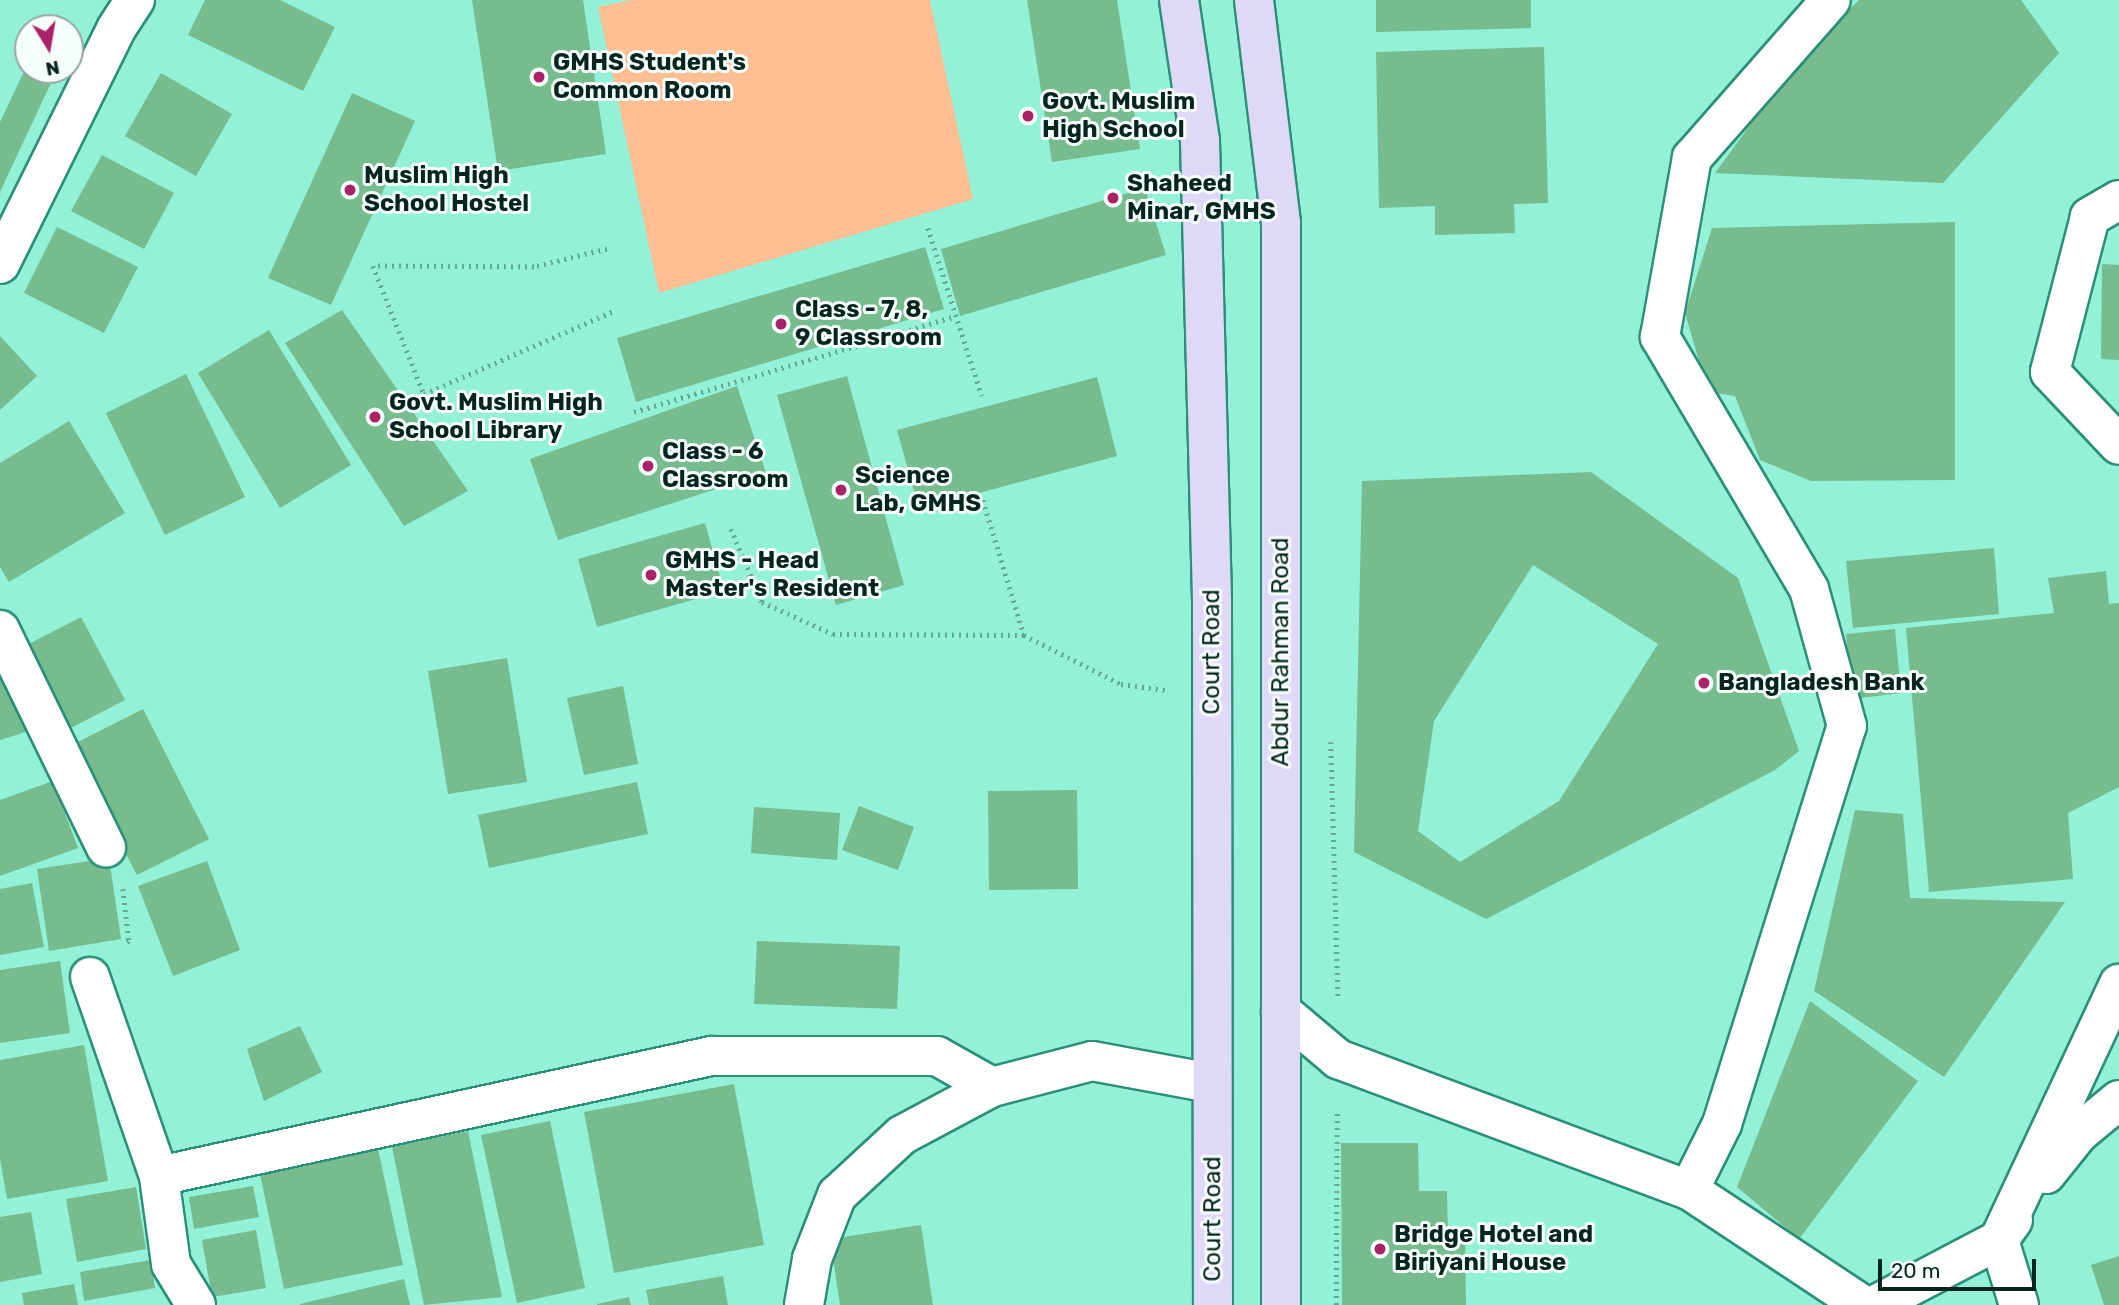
<!DOCTYPE html>
<html>
<head>
<meta charset="utf-8">
<style>
  body { margin:0 }
  #map { position:relative; width:2119px; height:1305px; overflow:hidden; background:#92f1d7; font-family:Rubik,sans-serif }
  div>[style] { position:absolute }
  .green>* { inset:0; background:#febe93 }
  .building>* { inset:0; background:#76bc8f }
  .path>* { height:4.5px; margin-top:-2.25px; transform-origin:0; background:repeating-linear-gradient(90deg,#61a996 0 2px,transparent 0 7px) }
  .roads { filter:drop-shadow(2px 0 #2b8f79) drop-shadow(-2px 0 #2b8f79) drop-shadow(0 2px #2b8f79) drop-shadow(0 -2px #2b8f79) }
  .minor>* { height:38px; margin:-19px; padding:0 19px; transform-origin:19px; border-radius:19px; background:#fff }
  .major>* { height:38px; margin:-19px; padding:0 19px; transform-origin:19px; border-radius:19px; background:#dfd9f7 }
  .dots>* { width:19px; height:19px; translate:-50% -50%; box-sizing:border-box; border:4px solid #f6fefc; border-radius:50% }
  span { translate:-50% -50%; white-space:nowrap; text-align:center; line-height:1.15; -webkit-text-stroke:6px #f6fefc; paint-order:stroke }
  .poi-label { font-size:24px; color:#06251e; font-weight:700 }
  .left { translate:0 -50%; text-align:left }
  .street-label { font-size:24px; color:#06251e }
  .north { position:absolute; left:14px; top:14px; width:70px; height:70px; box-sizing:border-box; background:#f6fefc; border:2px solid #96a7a3; border-radius:50%; rotate:169deg; font-size:19px; font-weight:700; line-height:28px; text-align:center; color:#06251e }
  .north::after { content:''; display:block; margin:auto; width:24px; height:32px; background:#aa2368; clip-path:polygon(50% 0,100% 100%,50% 72%,0 100%) }
  .scale { position:absolute; left:1878px; top:1259px; width:158px; height:32px; box-sizing:border-box; border:4px solid #06251e; border-top:0; padding-left:9px; font-size:21px; line-height:24px; white-space:nowrap; color:#06251e; -webkit-text-stroke:5px #f6fefc; paint-order:stroke }
</style>
</head>
<body>
<div id="map">
  <div class="green">
    <i style="clip-path:polygon(631px 0,930px 0,973px 199px,659px 293px,598px 7px)"></i>
  </div>
  <div class="building">
    <i style="clip-path:polygon(205px 0,280px 0,335px 27px,303px 91px,188px 35px)"></i>
    <i style="clip-path:polygon(472px 0,583px 0,606px 154px,498px 171px)"></i>
    <i style="clip-path:polygon(1027px 0,1117px 0,1140px 149px,1052px 162px)"></i>
    <i style="clip-path:polygon(1376px 0,1531px 0,1531px 28px,1376px 32px)"></i>
    <i style="clip-path:polygon(1859px 0,2021px 0,2059px 53px,1943px 183px,1715px 173px,1800px 57px)"></i>
    <i style="clip-path:polygon(1544px 47px,1548px 203px,1514px 204px,1515px 233px,1435px 235px,1435px 206px,1379px 208px,1376px 52px)"></i>
    <i style="clip-path:polygon(28px 63px,28px 70px,57px 70px,0 192px,0 122px)"></i>
    <i style="clip-path:polygon(161px 73px,232px 114px,196px 176px,125px 136px)"></i>
    <i style="clip-path:polygon(352px 93px,415px 121px,331px 305px,268px 278px)"></i>
    <i style="clip-path:polygon(102px 155px,174px 193px,144px 249px,71px 211px)"></i>
    <i style="clip-path:polygon(1145px 188px,1166px 255px,960px 316px,941px 249px)"></i>
    <i style="clip-path:polygon(1955px 222px,1955px 480px,1811px 481px,1760px 460px,1735px 396px,1708px 392px,1685px 313px,1712px 228px)"></i>
    <i style="clip-path:polygon(57px 227px,138px 267px,104px 333px,24px 293px)"></i>
    <i style="clip-path:polygon(925px 247px,944px 309px,636px 402px,617px 338px)"></i>
    <i style="clip-path:polygon(2102px 264px,2119px 265px,2119px 360px,2101px 359px)"></i>
    <i style="clip-path:polygon(342px 310px,468px 491px,404px 526px,285px 343px)"></i>
    <i style="clip-path:polygon(269px 330px,351px 465px,280px 508px,198px 373px)"></i>
    <i style="clip-path:polygon(0 336px,37px 376px,0 410px)"></i>
    <i style="clip-path:polygon(186px 374px,245px 497px,165px 535px,106px 413px)"></i>
    <i style="clip-path:polygon(847px 376px,904px 585px,836px 605px,777px 395px)"></i>
    <i style="clip-path:polygon(1097px 377px,1117px 456px,919px 509px,897px 430px)"></i>
    <i style="clip-path:polygon(737px 386px,766px 473px,558px 540px,530px 459px)"></i>
    <i style="clip-path:polygon(69px 421px,125px 513px,9px 582px,0 567px,0 463px)"></i>
    <i style="clip-path:polygon(evenodd,1591px 472px,1738px 578px,1799px 751px,1775px 770px,1486px 919px,1354px 852px,1362px 481px,1591px 472px,1533px 565px,1658px 644px,1559px 801px,1460px 862px,1418px 831px,1434px 721px,1533px 565px)"></i>
    <i style="clip-path:polygon(705px 523px,724px 591px,597px 627px,578px 559px)"></i>
    <i style="clip-path:polygon(1994px 548px,1999px 614px,1853px 628px,1846px 561px)"></i>
    <i style="clip-path:polygon(2106px 571px,2109px 604px,2119px 603px,2119px 787px,2068px 813px,2073px 879px,1929px 892px,1906px 628px,2054px 613px,2048px 578px)"></i>
    <i style="clip-path:polygon(81px 617px,125px 700px,67px 730px,23px 647px)"></i>
    <i style="clip-path:polygon(1895px 629px,1901px 693px,1852px 699px,1846px 634px)"></i>
    <i style="clip-path:polygon(0 650px,26px 732px,0 740px)"></i>
    <i style="clip-path:polygon(507px 658px,527px 782px,448px 794px,428px 671px)"></i>
    <i style="clip-path:polygon(623px 686px,638px 764px,584px 775px,567px 698px)"></i>
    <i style="clip-path:polygon(143px 709px,209px 839px,137px 875px,70px 746px)"></i>
    <i style="clip-path:polygon(53px 781px,78px 848px,0 876px,0 800px)"></i>
    <i style="clip-path:polygon(637px 782px,648px 834px,489px 868px,478px 815px)"></i>
    <i style="clip-path:polygon(1077px 790px,1078px 889px,989px 890px,988px 791px)"></i>
    <i style="clip-path:polygon(859px 806px,914px 827px,898px 870px,842px 850px)"></i>
    <i style="clip-path:polygon(754px 807px,840px 813px,837px 860px,751px 853px)"></i>
    <i style="clip-path:polygon(1855px 810px,1903px 814px,1910px 898px,2065px 902px,1944px 1077px,1814px 991px)"></i>
    <i style="clip-path:polygon(109px 858px,121px 939px,49px 951px,37px 869px)"></i>
    <i style="clip-path:polygon(207px 861px,240px 950px,173px 976px,138px 886px)"></i>
    <i style="clip-path:polygon(32px 883px,44px 947px,0 955px,0 889px)"></i>
    <i style="clip-path:polygon(757px 941px,900px 946px,897px 1009px,754px 1004px)"></i>
    <i style="clip-path:polygon(60px 961px,70px 1033px,0 1043px,0 970px)"></i>
    <i style="clip-path:polygon(1810px 1001px,1918px 1081px,1799px 1239px,1737px 1187px)"></i>
    <i style="clip-path:polygon(300px 1026px,322px 1072px,264px 1101px,247px 1049px)"></i>
    <i style="clip-path:polygon(84px 1045px,108px 1181px,7px 1199px,0 1159px,0 1060px)"></i>
    <i style="clip-path:polygon(734px 1084px,764px 1245px,614px 1273px,584px 1112px)"></i>
    <i style="clip-path:polygon(550px 1121px,585px 1288px,517px 1303px,481px 1135px)"></i>
    <i style="clip-path:polygon(468px 1131px,502px 1297px,424px 1305px,392px 1147px)"></i>
    <i style="clip-path:polygon(1341px 1143px,1418px 1143px,1419px 1191px,1447px 1191px,1448px 1237px,1465px 1237px,1466px 1305px,1342px 1305px)"></i>
    <i style="clip-path:polygon(378px 1149px,403px 1265px,284px 1289px,260px 1174px)"></i>
    <i style="clip-path:polygon(253px 1186px,259px 1217px,194px 1229px,189px 1197px)"></i>
    <i style="clip-path:polygon(136px 1187px,146px 1249px,77px 1262px,66px 1199px)"></i>
    <i style="clip-path:polygon(31px 1212px,42px 1274px,0 1282px,0 1217px)"></i>
    <i style="clip-path:polygon(921px 1225px,933px 1305px,840px 1305px,830px 1239px)"></i>
    <i style="clip-path:polygon(256px 1230px,266px 1288px,212px 1297px,202px 1240px)"></i>
    <i style="clip-path:polygon(2119px 1256px,2119px 1305px,2104px 1305px,2091px 1265px)"></i>
    <i style="clip-path:polygon(151px 1260px,155px 1288px,84px 1301px,80px 1272px)"></i>
    <i style="clip-path:polygon(723px 1276px,728px 1305px,649px 1305px,646px 1290px)"></i>
    <i style="clip-path:polygon(404px 1279px,410px 1305px,300px 1305px,300px 1304px)"></i>
    <i style="clip-path:polygon(74px 1284px,78px 1305px,24px 1305px,22px 1293px)"></i>
    <i style="clip-path:polygon(629px 1297px,631px 1305px,597px 1305px,597px 1304px)"></i>
  </div>
  <div class="path">
    <i style="left:928px;top:228px;width:176px;rotate:72.2deg"></i>
    <i style="left:607px;top:249px;width:75px;rotate:166.1deg"></i>
    <i style="left:534px;top:267px;width:161px;rotate:-179.6deg"></i>
    <i style="left:373px;top:266px;width:138px;rotate:68.3deg"></i>
    <i style="left:424px;top:394px;width:205px;rotate:-23.6deg"></i>
    <i style="left:634px;top:412px;width:336px;rotate:-16.6deg"></i>
    <i style="left:983px;top:500px;width:141px;rotate:73.1deg"></i>
    <i style="left:1024px;top:635px;width:109px;rotate:26.8deg"></i>
    <i style="left:1121px;top:684px;width:45px;rotate:7.6deg"></i>
    <i style="left:731px;top:529px;width:79px;rotate:67deg"></i>
    <i style="left:762px;top:602px;width:78px;rotate:24.3deg"></i>
    <i style="left:833px;top:634px;width:191px;rotate:0.3deg"></i>
    <i style="left:1331px;top:742px;width:257px;rotate:88.4deg"></i>
    <i style="left:123px;top:889px;width:52px;rotate:83.4deg"></i>
    <i style="left:129px;top:941px;width:6px;rotate:141deg"></i>
    <i style="left:1336px;top:1305px;width:196px;rotate:-89.7deg"></i>
  </div>
  <div class="roads">
    <div class="minor">
      <i style="left:2119px;top:200px;width:34px;rotate:150deg"></i>
      <i style="left:2090px;top:217px;width:160px;rotate:104.5deg"></i>
      <i style="left:2050px;top:372px;width:100px;rotate:46.6deg"></i>
      <i style="left:0;top:264px;width:262px;rotate:-63.7deg"></i>
      <i style="left:116px;top:29px;width:35px;rotate:-57deg"></i>
      <i style="left:0;top:630px;width:242px;rotate:64deg"></i>
      <i style="left:90px;top:977px;width:211px;rotate:70.9deg"></i>
      <i style="left:1281px;top:1011px;width:75px;rotate:40.1deg"></i>
      <i style="left:1338px;top:1059px;width:375px;rotate:20.5deg"></i>
      <i style="left:1689px;top:1190px;width:209px;rotate:33.5deg"></i>
      <i style="left:2046px;top:1174px;width:53px;rotate:-51.2deg"></i>
      <i style="left:2079px;top:1133px;width:52px;rotate:-39.5deg"></i>
      <i style="left:1689px;top:1190px;width:74px;rotate:-63.4deg"></i>
      <i style="left:1722px;top:1124px;width:417px;rotate:-72.6deg"></i>
      <i style="left:1847px;top:726px;width:142px;rotate:-105.5deg"></i>
      <i style="left:1809px;top:589px;width:293px;rotate:-120.6deg"></i>
      <i style="left:1660px;top:337px;width:182px;rotate:-79.9deg"></i>
      <i style="left:1692px;top:158px;width:210px;rotate:-48.7deg"></i>
      <i style="left:2013px;top:1220px;width:24px;rotate:125deg"></i>
      <i style="left:1999px;top:1240px;width:68px;rotate:72.9deg"></i>
      <i style="left:196px;top:1305px;width:48px;rotate:-121.4deg"></i>
      <i style="left:171px;top:1264px;width:89px;rotate:-97.8deg"></i>
      <i style="left:159px;top:1176px;width:565px;rotate:-12.26deg"></i>
      <i style="left:711px;top:1056px;width:226px"></i>
      <i style="left:937px;top:1056px;width:63px;rotate:29.4deg"></i>
      <i style="left:804px;top:1305px;width:47px;rotate:-80.1deg"></i>
      <i style="left:812px;top:1259px;width:69px;rotate:-68.7deg"></i>
      <i style="left:837px;top:1195px;width:88px;rotate:-42.7deg"></i>
      <i style="left:902px;top:1135px;width:102px;rotate:-28.1deg"></i>
      <i style="left:992px;top:1087px;width:103px;rotate:-14.6deg"></i>
      <i style="left:1092px;top:1061px;width:121px;rotate:10.5deg"></i>
      <i style="left:1875px;top:1305px;width:140px;rotate:-27.7deg"></i>
      <i style="left:1999px;top:1240px;width:283px;rotate:-64.9deg"></i>
    </div>
    <div class="major">
      <i style="left:1179px;top:0;width:143px;rotate:81.5deg"></i>
      <i style="left:1200px;top:141px;width:459px;rotate:88.5deg"></i>
      <i style="left:1212px;top:600px;width:705px;rotate:89.92deg"></i>
      <i style="left:1254px;top:0;width:225px;rotate:83.1deg"></i>
      <i style="left:1281px;top:223px;width:1082px;rotate:90deg"></i>
    </div>
  </div>
  <div class="dots">
    <i style="left:539px;top:77px;background:#aa2368"></i>
    <i style="left:1028px;top:116px;background:#aa2368"></i>
    <i style="left:350px;top:190px;background:#aa2368"></i>
    <i style="left:1113px;top:198px;background:#aa2368"></i>
    <i style="left:781px;top:324px;background:#aa2368"></i>
    <i style="left:375px;top:417px;background:#aa2368"></i>
    <i style="left:648px;top:466px;background:#aa2368"></i>
    <i style="left:841px;top:490px;background:#aa2368"></i>
    <i style="left:651px;top:575px;background:#aa2368"></i>
    <i style="left:1704px;top:683px;background:#aa2368"></i>
    <i style="left:1380px;top:1249px;background:#aa2368"></i>
  </div>
  <div class="poi-label">
    <span class="left" style="left:553px;top:77px">GMHS Student's<br>Common Room</span>
    <span class="left" style="left:1042px;top:116px">Govt. Muslim<br>High School</span>
    <span class="left" style="left:364px;top:190px">Muslim High<br>School Hostel</span>
    <span class="left" style="left:1127px;top:198px">Shaheed<br>Minar, GMHS</span>
    <span class="left" style="left:795px;top:324px">Class - 7, 8,<br>9 Classroom</span>
    <span class="left" style="left:389px;top:417px">Govt. Muslim High<br>School Library</span>
    <span class="left" style="left:662px;top:466px">Class - 6<br>Classroom</span>
    <span class="left" style="left:855px;top:490px">Science<br>Lab, GMHS</span>
    <span class="left" style="left:665px;top:575px">GMHS - Head<br>Master's Resident</span>
    <span class="left" style="left:1718px;top:683px">Bangladesh Bank</span>
    <span class="left" style="left:1394px;top:1249px">Bridge Hotel and<br>Biriyani House</span>
  </div>
  <div class="street-label">
    <span style="left:1212px;top:652px;rotate:-90deg">Court Road</span>
    <span style="left:1281px;top:652px;rotate:-90deg">Abdur Rahman Road</span>
    <span style="left:1213px;top:1219px;rotate:-90deg">Court Road</span>
  </div>
  <div class="north">N</div>
  <div class="scale">20 m</div>
</div>
</body>
</html>
